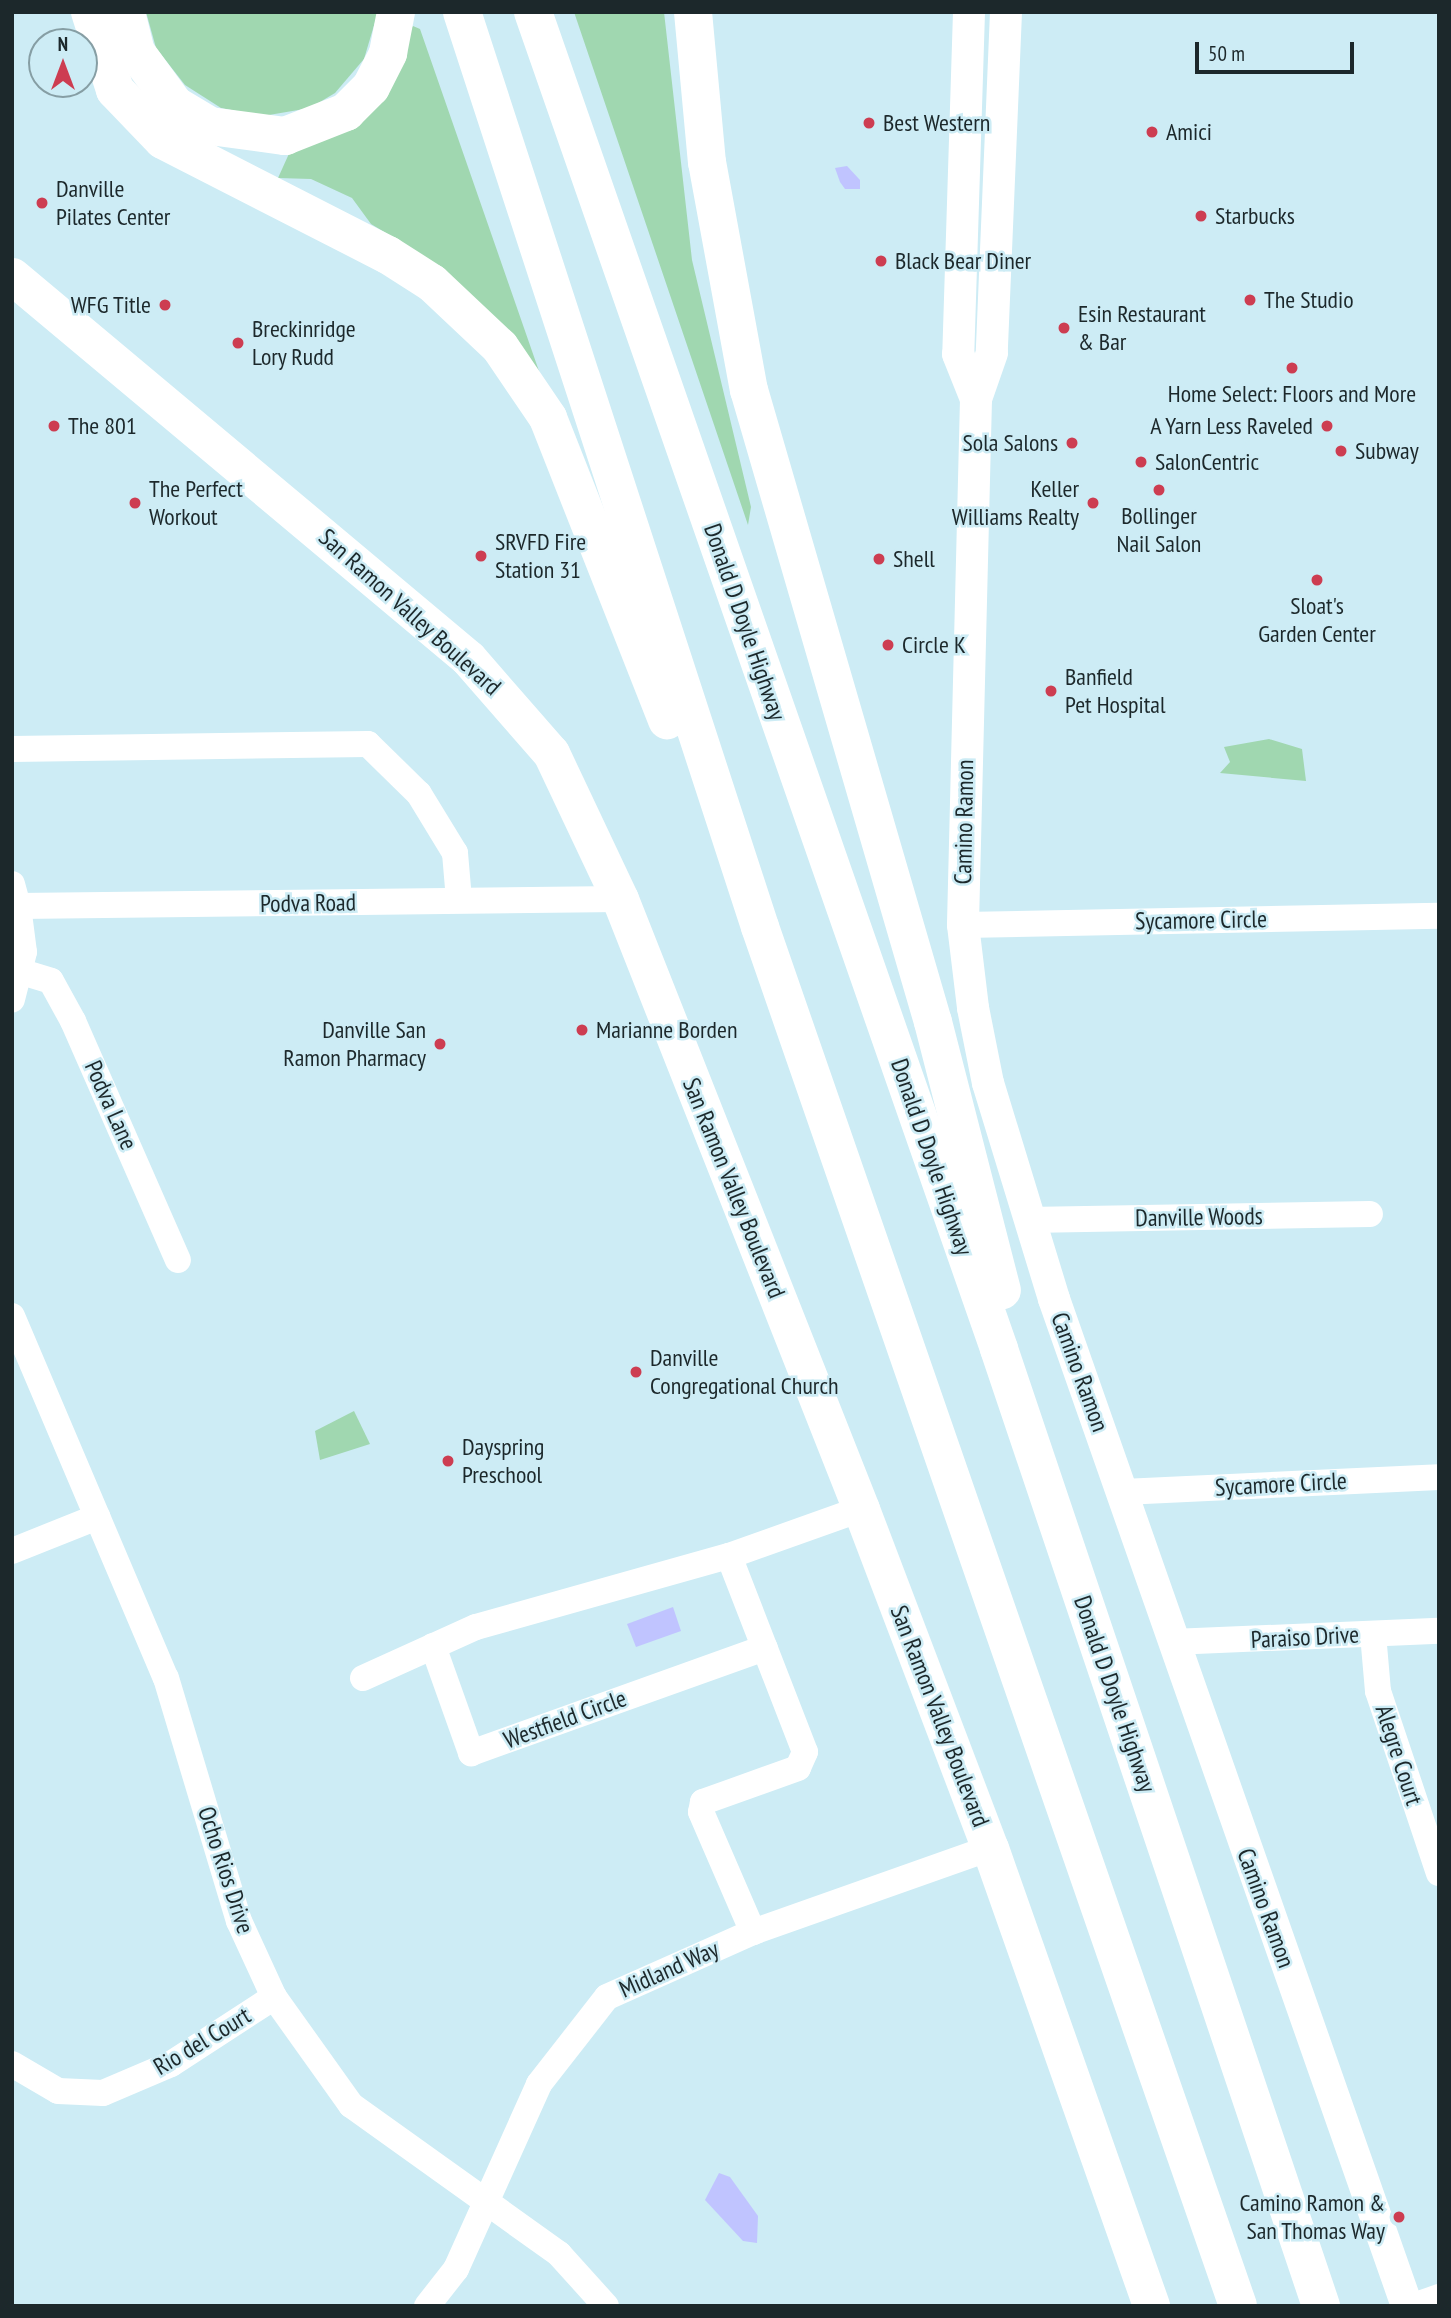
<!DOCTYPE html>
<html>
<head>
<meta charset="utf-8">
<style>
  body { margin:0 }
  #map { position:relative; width:1451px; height:2318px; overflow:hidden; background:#cdecf5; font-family:"PT Sans Narrow",sans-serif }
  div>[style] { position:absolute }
  .green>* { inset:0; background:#a0d7b0 }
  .water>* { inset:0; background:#c0c4ff }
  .minor>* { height:26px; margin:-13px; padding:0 13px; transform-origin:13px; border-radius:13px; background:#fff }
  .tertiary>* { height:32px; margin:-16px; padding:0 16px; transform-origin:16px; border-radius:16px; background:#fff }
  .secondary>* { height:37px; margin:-18.5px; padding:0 18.5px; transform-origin:18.5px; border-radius:18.5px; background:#fff }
  .motorway>* { height:38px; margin:-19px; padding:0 19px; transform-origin:19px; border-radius:19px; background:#fff }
  .dots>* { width:19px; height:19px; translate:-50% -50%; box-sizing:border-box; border:4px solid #cdecf5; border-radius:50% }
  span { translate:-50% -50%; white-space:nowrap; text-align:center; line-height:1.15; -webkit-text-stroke:5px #cdecf5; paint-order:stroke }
  .poi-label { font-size:24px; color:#1c282b }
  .left { translate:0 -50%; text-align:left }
  .right { translate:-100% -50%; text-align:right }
  .street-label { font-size:24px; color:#1c282b }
  .frame { position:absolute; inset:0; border:14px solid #1c282b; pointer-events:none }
  .north { position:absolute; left:28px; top:28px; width:70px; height:70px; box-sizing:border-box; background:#cdecf5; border:2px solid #869ea4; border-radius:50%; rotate:0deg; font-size:19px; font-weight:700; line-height:28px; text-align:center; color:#1c282b }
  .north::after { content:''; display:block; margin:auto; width:24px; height:32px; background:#cd3d51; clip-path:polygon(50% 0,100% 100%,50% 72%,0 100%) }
  .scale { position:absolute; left:1195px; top:42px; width:159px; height:32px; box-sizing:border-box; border:4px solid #1c282b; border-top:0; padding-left:9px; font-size:21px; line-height:24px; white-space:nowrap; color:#1c282b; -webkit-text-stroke:5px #cdecf5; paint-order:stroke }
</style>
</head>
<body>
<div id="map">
  <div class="green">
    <i style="clip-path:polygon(146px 12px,378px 12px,364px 59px,335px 93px,310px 108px,263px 116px,221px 108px,185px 85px,156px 48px)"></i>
    <i style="clip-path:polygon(574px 12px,664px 12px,692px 260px,751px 507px,748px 525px)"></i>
    <i style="clip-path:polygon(413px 26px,420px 29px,540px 374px,419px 253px,371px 224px,352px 198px,311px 179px,278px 178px,292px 147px)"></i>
    <i style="clip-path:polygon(1269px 739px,1302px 749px,1306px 781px,1220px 773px,1230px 762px,1224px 747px)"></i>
    <i style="clip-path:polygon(354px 1411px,370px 1444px,320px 1460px,315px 1431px)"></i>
  </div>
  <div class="water">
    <i style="clip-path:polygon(847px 166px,860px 180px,860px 189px,845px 189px,840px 182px,835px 168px)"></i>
    <i style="clip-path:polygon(673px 1607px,681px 1631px,636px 1647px,627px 1624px)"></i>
    <i style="clip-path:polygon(719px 2173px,730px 2177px,758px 2216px,757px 2243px,743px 2241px,705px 2200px)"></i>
  </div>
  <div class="minor">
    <i style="left:12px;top:749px;width:356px;rotate:-0.8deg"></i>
    <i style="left:368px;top:744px;width:71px;rotate:44.4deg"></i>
    <i style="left:419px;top:794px;width:69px;rotate:58.6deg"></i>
    <i style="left:455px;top:853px;width:47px;rotate:85.1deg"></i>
    <i style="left:12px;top:884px;width:23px;rotate:75deg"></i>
    <i style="left:18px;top:906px;width:602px;rotate:-0.67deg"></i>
    <i style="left:12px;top:907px;width:6px;rotate:-9deg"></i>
    <i style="left:18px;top:906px;width:46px;rotate:82.6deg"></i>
    <i style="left:24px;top:952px;width:49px;rotate:104.3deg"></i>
    <i style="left:963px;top:925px;width:476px;rotate:-1.1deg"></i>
    <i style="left:22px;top:972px;width:30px;rotate:17deg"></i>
    <i style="left:51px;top:981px;width:46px;rotate:61.2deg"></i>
    <i style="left:73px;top:1021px;width:261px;rotate:66.3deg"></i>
    <i style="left:1028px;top:1220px;width:342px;rotate:-1deg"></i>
    <i style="left:12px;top:1316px;width:393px;rotate:67deg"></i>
    <i style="left:166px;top:1678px;width:254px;rotate:73.3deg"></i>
    <i style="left:239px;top:1921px;width:84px;rotate:65.3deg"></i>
    <i style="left:274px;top:1997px;width:133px;rotate:54.5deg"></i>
    <i style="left:351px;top:2105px;width:256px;rotate:35.6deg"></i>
    <i style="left:559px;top:2254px;width:70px;rotate:47.9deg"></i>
    <i style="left:1123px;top:1492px;width:316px;rotate:-2.7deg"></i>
    <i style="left:12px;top:1551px;width:92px;rotate:-21.8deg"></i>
    <i style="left:729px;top:1556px;width:210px;rotate:68.8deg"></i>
    <i style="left:805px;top:1752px;width:17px;rotate:114deg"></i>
    <i style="left:798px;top:1768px;width:101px;rotate:160.3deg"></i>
    <i style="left:703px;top:1802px;width:10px;rotate:101deg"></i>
    <i style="left:701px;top:1812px;width:131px;rotate:66.6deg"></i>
    <i style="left:1373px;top:1634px;width:57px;rotate:85deg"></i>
    <i style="left:1378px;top:1691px;width:192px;rotate:71.5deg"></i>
    <i style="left:1172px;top:1642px;width:267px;rotate:-2.4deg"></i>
    <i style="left:433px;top:1646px;width:114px;rotate:70.4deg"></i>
    <i style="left:471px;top:1753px;width:312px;rotate:-19.7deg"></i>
    <i style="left:363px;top:1678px;width:124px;rotate:-24.3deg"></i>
    <i style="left:476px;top:1627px;width:263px;rotate:-15.7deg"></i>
    <i style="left:729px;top:1556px;width:140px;rotate:-19.6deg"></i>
    <i style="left:12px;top:2064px;width:53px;rotate:30.4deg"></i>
    <i style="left:58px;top:2091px;width:45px;rotate:2.5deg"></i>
    <i style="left:103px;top:2093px;width:74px;rotate:-23.1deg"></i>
    <i style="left:171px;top:2064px;width:123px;rotate:-33deg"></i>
    <i style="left:427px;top:2306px;width:47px;rotate:-51.9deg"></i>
    <i style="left:456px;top:2269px;width:203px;rotate:-65.8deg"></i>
    <i style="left:539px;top:2084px;width:110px;rotate:-52deg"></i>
    <i style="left:607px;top:1997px;width:160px;rotate:-24deg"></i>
    <i style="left:753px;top:1932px;width:251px;rotate:-19.5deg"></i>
    <i style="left:1413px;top:2306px;width:28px;rotate:-19deg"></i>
  </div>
  <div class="tertiary">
    <i style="left:969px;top:12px;width:342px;rotate:91.8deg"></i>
    <i style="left:958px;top:354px;width:48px;rotate:68.2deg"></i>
    <i style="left:1006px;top:12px;width:341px;rotate:92.4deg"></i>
    <i style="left:992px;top:353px;width:49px;rotate:109.2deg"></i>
    <i style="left:976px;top:399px;width:526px;rotate:91.42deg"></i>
    <i style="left:963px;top:925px;width:84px;rotate:83.1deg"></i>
    <i style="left:973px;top:1008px;width:76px;rotate:78.7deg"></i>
    <i style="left:988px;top:1083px;width:226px;rotate:73deg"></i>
    <i style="left:1054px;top:1299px;width:1067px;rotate:70.68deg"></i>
  </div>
  <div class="secondary">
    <i style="left:12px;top:276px;width:595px;rotate:39.95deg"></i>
    <i style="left:468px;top:658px;width:126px;rotate:48.9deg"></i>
    <i style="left:551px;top:753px;width:161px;rotate:64.7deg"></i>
    <i style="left:620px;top:899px;width:656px;rotate:68.44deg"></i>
    <i style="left:861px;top:1509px;width:363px;rotate:69.2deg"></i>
    <i style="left:990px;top:1848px;width:485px;rotate:70.6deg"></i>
  </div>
  <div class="motorway">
    <i style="left:90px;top:12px;width:82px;rotate:72.2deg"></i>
    <i style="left:115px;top:90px;width:69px;rotate:46.2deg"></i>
    <i style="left:163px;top:140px;width:253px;rotate:27.1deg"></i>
    <i style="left:388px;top:255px;width:52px;rotate:32.5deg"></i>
    <i style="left:432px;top:283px;width:93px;rotate:43.3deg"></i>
    <i style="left:500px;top:347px;width:86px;rotate:55.9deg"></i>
    <i style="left:548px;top:418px;width:325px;rotate:68.5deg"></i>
    <i style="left:126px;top:12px;width:41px;rotate:76deg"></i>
    <i style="left:136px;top:52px;width:66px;rotate:53.7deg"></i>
    <i style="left:175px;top:105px;width:41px;rotate:31deg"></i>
    <i style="left:210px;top:126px;width:76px;rotate:7.6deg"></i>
    <i style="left:285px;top:136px;width:66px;rotate:-21.5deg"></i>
    <i style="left:346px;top:112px;width:35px;rotate:-45deg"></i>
    <i style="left:371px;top:87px;width:38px;rotate:-63deg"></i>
    <i style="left:388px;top:53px;width:42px;rotate:-79deg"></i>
    <i style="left:462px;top:12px;width:962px;rotate:71.96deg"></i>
    <i style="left:760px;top:927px;width:1459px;rotate:70.88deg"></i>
    <i style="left:533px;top:12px;width:1416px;rotate:70.78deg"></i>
    <i style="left:999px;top:1349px;width:1010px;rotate:71.4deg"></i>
    <i style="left:693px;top:12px;width:151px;rotate:84.7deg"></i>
    <i style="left:707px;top:162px;width:232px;rotate:79.6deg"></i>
    <i style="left:749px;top:390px;width:658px;rotate:73.77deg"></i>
    <i style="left:933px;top:1022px;width:277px;rotate:75.6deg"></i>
  </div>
  <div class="dots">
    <i style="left:869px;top:123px;background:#cd3d51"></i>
    <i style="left:1152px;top:132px;background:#cd3d51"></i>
    <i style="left:42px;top:203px;background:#cd3d51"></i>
    <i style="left:1201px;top:216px;background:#cd3d51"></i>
    <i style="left:881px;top:261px;background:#cd3d51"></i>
    <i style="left:1250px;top:300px;background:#cd3d51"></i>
    <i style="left:165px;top:305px;background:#cd3d51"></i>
    <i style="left:1064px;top:328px;background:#cd3d51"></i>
    <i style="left:238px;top:343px;background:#cd3d51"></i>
    <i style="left:1292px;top:368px;background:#cd3d51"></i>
    <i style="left:54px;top:426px;background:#cd3d51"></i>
    <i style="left:1327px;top:426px;background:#cd3d51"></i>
    <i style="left:1072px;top:443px;background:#cd3d51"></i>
    <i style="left:1341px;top:451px;background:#cd3d51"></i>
    <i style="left:1141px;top:462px;background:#cd3d51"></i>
    <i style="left:1159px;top:490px;background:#cd3d51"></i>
    <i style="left:135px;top:503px;background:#cd3d51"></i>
    <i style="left:1093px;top:503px;background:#cd3d51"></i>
    <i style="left:481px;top:556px;background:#cd3d51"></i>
    <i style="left:879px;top:559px;background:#cd3d51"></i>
    <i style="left:1317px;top:580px;background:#cd3d51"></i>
    <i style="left:888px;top:645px;background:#cd3d51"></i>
    <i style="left:1051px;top:691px;background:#cd3d51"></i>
    <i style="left:582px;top:1030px;background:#cd3d51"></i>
    <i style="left:440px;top:1044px;background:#cd3d51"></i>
    <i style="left:636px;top:1372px;background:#cd3d51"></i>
    <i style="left:448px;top:1461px;background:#cd3d51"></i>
    <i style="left:1399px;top:2217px;background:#cd3d51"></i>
  </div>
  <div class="poi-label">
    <span class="left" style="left:883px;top:123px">Best Western</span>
    <span class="left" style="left:1166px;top:132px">Amici</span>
    <span class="left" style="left:56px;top:203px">Danville<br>Pilates Center</span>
    <span class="left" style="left:1215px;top:216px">Starbucks</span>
    <span class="left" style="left:895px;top:261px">Black Bear Diner</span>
    <span class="left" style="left:1264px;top:300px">The Studio</span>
    <span class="right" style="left:151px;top:305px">WFG Title</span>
    <span class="left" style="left:1078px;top:328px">Esin Restaurant<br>&amp; Bar</span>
    <span class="left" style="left:252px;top:343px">Breckinridge<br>Lory Rudd</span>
    <span style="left:1292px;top:394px">Home Select: Floors and More</span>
    <span class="left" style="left:68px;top:426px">The 801</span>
    <span class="right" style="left:1313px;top:426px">A Yarn Less Raveled</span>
    <span class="right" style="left:1058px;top:443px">Sola Salons</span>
    <span class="left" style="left:1355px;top:451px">Subway</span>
    <span class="left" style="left:1155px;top:462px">SalonCentric</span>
    <span class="left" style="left:149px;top:503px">The Perfect<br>Workout</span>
    <span class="right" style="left:1079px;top:503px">Keller<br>Williams Realty</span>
    <span style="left:1159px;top:530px">Bollinger<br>Nail Salon</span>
    <span class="left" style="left:495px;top:556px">SRVFD Fire<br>Station 31</span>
    <span class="left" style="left:893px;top:559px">Shell</span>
    <span style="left:1317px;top:620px">Sloat's<br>Garden Center</span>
    <span class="left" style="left:902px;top:645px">Circle K</span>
    <span class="left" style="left:1065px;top:691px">Banfield<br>Pet Hospital</span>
    <span class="right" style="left:426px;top:1044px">Danville San<br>Ramon Pharmacy</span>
    <span class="left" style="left:596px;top:1030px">Marianne Borden</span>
    <span class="left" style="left:650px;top:1372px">Danville<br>Congregational Church</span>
    <span class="left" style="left:462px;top:1461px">Dayspring<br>Preschool</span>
    <span class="right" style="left:1385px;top:2217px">Camino Ramon &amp;<br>San Thomas Way</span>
  </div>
  <div class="street-label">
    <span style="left:410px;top:612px;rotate:42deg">San Ramon Valley Boulevard</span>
    <span style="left:745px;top:622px;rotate:71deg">Donald D Doyle Highway</span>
    <span style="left:964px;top:822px;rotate:-89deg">Camino Ramon</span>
    <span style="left:308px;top:903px;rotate:-1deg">Podva Road</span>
    <span style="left:1201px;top:920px;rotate:-1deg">Sycamore Circle</span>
    <span style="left:111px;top:1105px;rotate:66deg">Podva Lane</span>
    <span style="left:932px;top:1157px;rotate:71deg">Donald D Doyle Highway</span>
    <span style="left:734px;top:1188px;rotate:68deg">San Ramon Valley Boulevard</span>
    <span style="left:1199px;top:1217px;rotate:-1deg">Danville Woods</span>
    <span style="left:1080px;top:1372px;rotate:70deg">Camino Ramon</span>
    <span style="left:1281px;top:1484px;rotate:-3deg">Sycamore Circle</span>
    <span style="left:1305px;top:1637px;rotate:-3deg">Paraiso Drive</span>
    <span style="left:1115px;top:1694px;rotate:71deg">Donald D Doyle Highway</span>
    <span style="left:940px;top:1716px;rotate:69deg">San Ramon Valley Boulevard</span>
    <span style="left:565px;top:1719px;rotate:-20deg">Westfield Circle</span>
    <span style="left:1399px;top:1755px;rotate:72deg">Alegre Court</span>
    <span style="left:226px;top:1870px;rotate:72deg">Ocho Rios Drive</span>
    <span style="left:1266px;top:1908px;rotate:70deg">Camino Ramon</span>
    <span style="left:669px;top:1969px;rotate:-24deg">Midland Way</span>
    <span style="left:202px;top:2041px;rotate:-31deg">Rio del Court</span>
  </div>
  <div class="frame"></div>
  <div class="north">N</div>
  <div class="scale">50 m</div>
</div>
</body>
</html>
